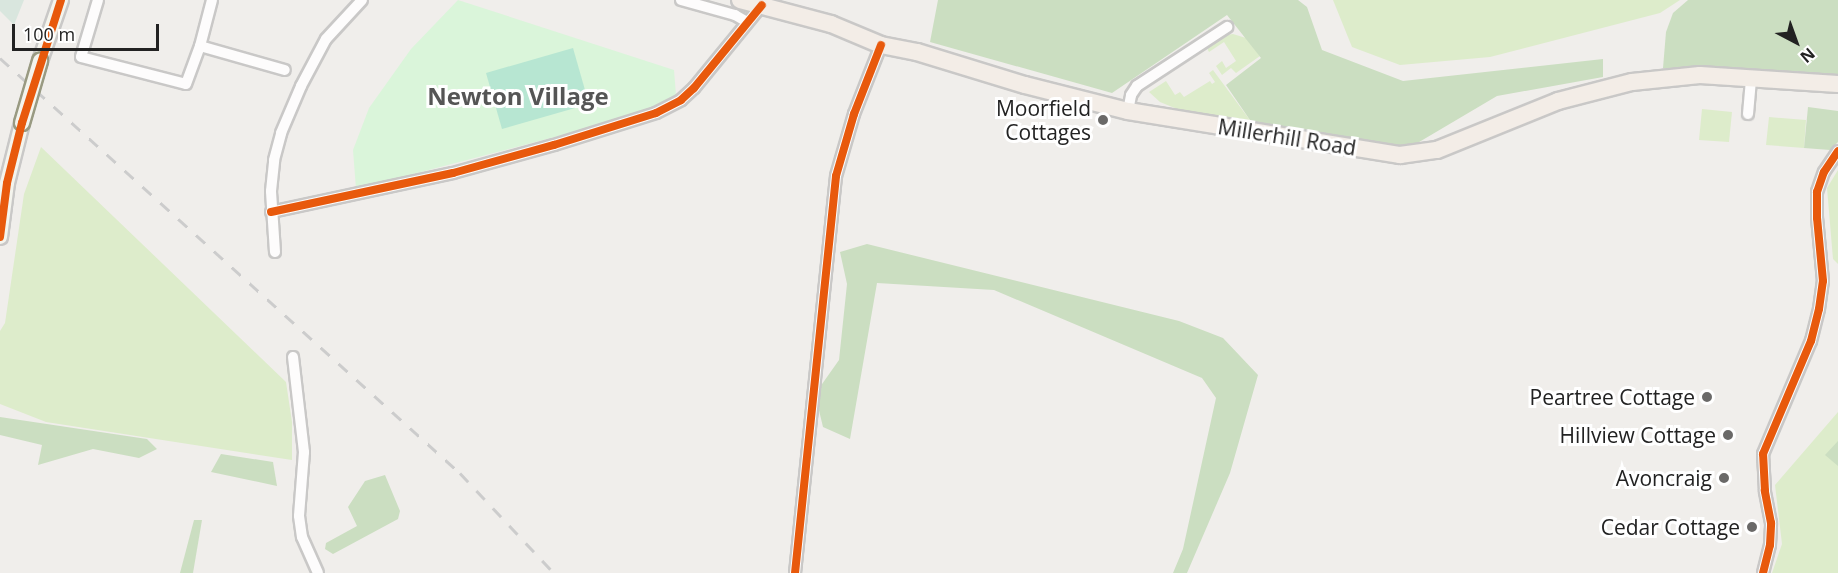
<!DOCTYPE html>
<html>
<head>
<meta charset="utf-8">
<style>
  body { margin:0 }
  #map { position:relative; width:1838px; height:573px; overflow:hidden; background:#f0eeeb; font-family:"Open Sans",sans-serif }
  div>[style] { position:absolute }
  .grass>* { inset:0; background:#ddeccb }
  .forest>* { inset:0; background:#cbdec1 }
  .wetland>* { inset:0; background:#d9e6de }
  .park>* { inset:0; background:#daf5da }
  .pitch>* { inset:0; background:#b7e6d2 }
  .roads { filter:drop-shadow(2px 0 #c9c8c7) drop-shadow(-2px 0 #c9c8c7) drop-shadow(0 2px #c9c8c7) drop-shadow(0 -2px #c9c8c7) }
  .minor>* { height:10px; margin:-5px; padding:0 5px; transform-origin:5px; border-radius:5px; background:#fdfcfc }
  .secondary>* { height:14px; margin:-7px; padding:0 7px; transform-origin:7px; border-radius:7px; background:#f4f4ed }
  .primary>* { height:16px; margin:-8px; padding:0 8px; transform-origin:8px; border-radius:8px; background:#f3ede7 }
  .rail>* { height:3px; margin-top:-1.5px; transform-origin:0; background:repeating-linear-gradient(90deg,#ccc 0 12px,transparent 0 24px) }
  .bridges { filter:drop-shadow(2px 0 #999a82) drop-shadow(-2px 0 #999a82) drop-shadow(0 2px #999a82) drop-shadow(0 -2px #999a82) }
  .secondary-bridge>* { height:14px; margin:-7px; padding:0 7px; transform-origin:7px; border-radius:7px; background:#f4f4ed }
  .cycleway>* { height:8px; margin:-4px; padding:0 4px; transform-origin:4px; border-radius:4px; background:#e8590c }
  .dots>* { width:16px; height:16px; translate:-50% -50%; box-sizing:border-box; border:3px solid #fff; border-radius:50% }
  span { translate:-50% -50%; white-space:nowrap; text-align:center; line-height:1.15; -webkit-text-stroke:6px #fff; paint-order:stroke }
  .poi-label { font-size:21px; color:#222 }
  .right { translate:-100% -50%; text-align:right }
  .street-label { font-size:21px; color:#222 }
  .quarter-label { font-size:24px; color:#555; font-weight:700 }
  .north { position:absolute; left:1766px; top:12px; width:60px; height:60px; -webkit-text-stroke:4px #fff; paint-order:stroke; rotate:139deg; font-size:16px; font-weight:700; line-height:24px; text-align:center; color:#222 }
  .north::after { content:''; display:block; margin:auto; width:21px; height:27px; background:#222; clip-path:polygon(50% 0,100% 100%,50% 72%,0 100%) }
  .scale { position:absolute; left:12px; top:24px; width:147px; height:27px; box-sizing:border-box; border:3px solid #222; border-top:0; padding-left:8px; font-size:18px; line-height:21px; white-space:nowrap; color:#222; -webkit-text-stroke:4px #fff; paint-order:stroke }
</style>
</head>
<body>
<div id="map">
  <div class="grass">
    <i style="clip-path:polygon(1333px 0,1680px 0,1660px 13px,1490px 57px,1400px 65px,1352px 47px)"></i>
    <i style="clip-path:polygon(1233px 34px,1246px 38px,1260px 56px,1236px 73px,1231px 68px,1222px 75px,1216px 66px,1222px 61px,1226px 68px,1236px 61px,1224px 42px,1209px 52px,1206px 46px,1220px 36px)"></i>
    <i style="clip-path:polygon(1213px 70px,1252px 123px,1182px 111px,1160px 102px,1149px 92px,1166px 81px,1175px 95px,1180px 92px,1184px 97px,1210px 81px,1212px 84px,1215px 82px,1209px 73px)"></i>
    <i style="clip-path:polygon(1702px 109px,1732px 112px,1729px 142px,1699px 140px)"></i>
    <i style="clip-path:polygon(1769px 117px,1806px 120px,1804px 148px,1766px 145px)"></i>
    <i style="clip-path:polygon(41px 147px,286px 382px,292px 422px,292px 460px,46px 422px,0 404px,0 331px,5px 323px,24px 194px)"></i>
    <i style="clip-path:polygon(1838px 170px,1838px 264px,1833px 259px,1827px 188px)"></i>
    <i style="clip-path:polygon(1838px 412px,1838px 573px,1772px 573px,1782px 544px,1775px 485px)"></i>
  </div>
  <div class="forest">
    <i style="clip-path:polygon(938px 0,1298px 0,1307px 7px,1322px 50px,1403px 81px,1603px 59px,1603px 77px,1497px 96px,1409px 148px,1252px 123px,1226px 85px,1261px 58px,1227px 15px,1112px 93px,930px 42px)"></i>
    <i style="clip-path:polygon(1688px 0,1838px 0,1838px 77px,1663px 68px,1666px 32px,1673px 13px)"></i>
    <i style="clip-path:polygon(1808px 107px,1838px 111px,1838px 142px,1830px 150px,1804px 148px)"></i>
    <i style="clip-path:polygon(867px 244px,1179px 321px,1223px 338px,1258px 375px,1230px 473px,1187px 573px,1173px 573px,1183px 549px,1216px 398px,1202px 378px,994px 290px,877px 283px,850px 439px,823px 427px,815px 394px,839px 360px,847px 284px,840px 252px)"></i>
    <i style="clip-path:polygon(0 417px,147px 439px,157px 449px,139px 458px,93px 449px,38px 465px,42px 445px,0 435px)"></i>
    <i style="clip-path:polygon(1838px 441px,1838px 466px,1825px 455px)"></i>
    <i style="clip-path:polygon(221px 454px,273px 462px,277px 486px,211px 472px)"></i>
    <i style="clip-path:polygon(385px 475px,400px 511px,398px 519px,333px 554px,325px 549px,326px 543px,357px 526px,348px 507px,365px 481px)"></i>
    <i style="clip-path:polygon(194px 520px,202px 520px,193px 573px,180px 573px)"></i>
  </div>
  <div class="wetland">
    <i style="clip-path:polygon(0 0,24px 0,14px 25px,0 11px)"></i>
  </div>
  <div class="park">
    <i style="clip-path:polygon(458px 0,674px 70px,676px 95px,639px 115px,356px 189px,353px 150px,369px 108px,411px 49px)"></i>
  </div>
  <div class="pitch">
    <i style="clip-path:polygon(573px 48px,589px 104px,502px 129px,486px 73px)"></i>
  </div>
  <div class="roads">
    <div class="minor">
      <i style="left:98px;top:0;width:59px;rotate:106.6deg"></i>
      <i style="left:81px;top:57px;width:108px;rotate:14.4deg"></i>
      <i style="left:186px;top:84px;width:40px;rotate:-69.8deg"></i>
      <i style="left:212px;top:0;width:48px;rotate:104.6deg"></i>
      <i style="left:200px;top:46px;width:88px;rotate:15.8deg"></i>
      <i style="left:681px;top:0;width:56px;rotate:15.5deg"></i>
      <i style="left:735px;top:15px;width:14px;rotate:30deg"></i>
      <i style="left:1128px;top:111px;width:16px;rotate:-79deg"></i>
      <i style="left:1131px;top:95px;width:11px;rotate:-56deg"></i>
      <i style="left:1137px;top:86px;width:108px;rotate:-33.2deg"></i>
      <i style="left:1748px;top:114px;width:37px;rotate:-85deg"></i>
      <i style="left:271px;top:212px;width:186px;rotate:-12.1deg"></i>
      <i style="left:453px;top:173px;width:105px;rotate:-15.5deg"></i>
      <i style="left:554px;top:145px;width:107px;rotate:-17.4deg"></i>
      <i style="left:656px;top:113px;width:28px;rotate:-27deg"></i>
      <i style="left:681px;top:100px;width:18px;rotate:-43deg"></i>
      <i style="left:694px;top:88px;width:107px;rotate:-50.7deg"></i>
      <i style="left:275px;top:252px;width:61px;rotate:-93.8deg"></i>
      <i style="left:271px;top:191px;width:31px;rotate:-84deg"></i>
      <i style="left:274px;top:160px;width:28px;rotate:-75deg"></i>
      <i style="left:281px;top:133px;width:51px;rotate:-66.9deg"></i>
      <i style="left:301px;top:86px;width:53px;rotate:-62deg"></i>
      <i style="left:326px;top:39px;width:53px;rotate:-47.3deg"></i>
      <i style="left:293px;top:357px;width:96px;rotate:83.4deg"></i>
      <i style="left:304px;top:452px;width:64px;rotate:94.5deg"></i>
      <i style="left:299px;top:516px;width:21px;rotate:82deg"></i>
      <i style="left:302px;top:537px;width:39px;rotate:66deg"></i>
      <i style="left:795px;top:573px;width:399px;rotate:-84.1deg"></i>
      <i style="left:836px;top:176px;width:65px;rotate:-73.8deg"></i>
      <i style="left:854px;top:114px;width:74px;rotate:-68.6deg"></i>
      <i style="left:1763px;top:573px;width:29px;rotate:-76deg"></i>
      <i style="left:1770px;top:545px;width:22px;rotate:-87deg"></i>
      <i style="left:1771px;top:523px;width:33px;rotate:-101deg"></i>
      <i style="left:1765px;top:491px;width:37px;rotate:-93deg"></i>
      <i style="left:1763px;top:454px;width:123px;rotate:-67deg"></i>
      <i style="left:1811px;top:341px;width:33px;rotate:-76deg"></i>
      <i style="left:1819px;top:309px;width:28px;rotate:-82deg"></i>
      <i style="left:1823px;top:281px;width:63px;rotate:-95.4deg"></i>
      <i style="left:1817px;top:218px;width:26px;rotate:-90deg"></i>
      <i style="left:1817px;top:192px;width:21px;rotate:-71deg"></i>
      <i style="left:1824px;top:172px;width:25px;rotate:-56deg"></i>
    </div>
    <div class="secondary">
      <i style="left:40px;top:61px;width:65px;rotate:-71deg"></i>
      <i style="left:0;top:237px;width:54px;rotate:-82.6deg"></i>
      <i style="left:7px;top:183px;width:62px;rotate:-76deg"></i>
    </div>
    <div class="primary">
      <i style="left:740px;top:0;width:94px;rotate:14.8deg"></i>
      <i style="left:831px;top:24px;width:54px;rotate:22.8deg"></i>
      <i style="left:881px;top:45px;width:37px;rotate:11deg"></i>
      <i style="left:917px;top:52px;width:113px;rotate:17deg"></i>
      <i style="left:1025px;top:85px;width:106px;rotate:14.2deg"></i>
      <i style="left:1128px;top:111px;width:276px;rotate:9.2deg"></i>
      <i style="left:1400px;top:155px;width:37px;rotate:-8deg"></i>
      <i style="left:1437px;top:150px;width:131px;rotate:-22deg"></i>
      <i style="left:1558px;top:101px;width:76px;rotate:-14.4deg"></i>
      <i style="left:1632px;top:82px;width:68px;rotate:-5.9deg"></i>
      <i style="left:1700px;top:75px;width:138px;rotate:3.7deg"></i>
    </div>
  </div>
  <div class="rail">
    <i style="left:0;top:58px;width:620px;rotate:42.06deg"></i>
    <i style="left:460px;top:473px;width:137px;rotate:46.8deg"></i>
  </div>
  <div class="bridges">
    <div class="secondary-bridge">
      <i style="left:22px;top:123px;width:65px;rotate:-73.8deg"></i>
    </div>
  </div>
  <div class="cycleway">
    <i style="left:271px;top:212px;width:186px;rotate:-12.1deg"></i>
    <i style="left:453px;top:173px;width:105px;rotate:-15.5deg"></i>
    <i style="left:554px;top:145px;width:107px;rotate:-17.4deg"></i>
    <i style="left:656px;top:113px;width:28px;rotate:-27deg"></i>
    <i style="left:681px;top:100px;width:18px;rotate:-43deg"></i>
    <i style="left:694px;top:88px;width:107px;rotate:-50.7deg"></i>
    <i style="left:0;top:237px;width:54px;rotate:-82.6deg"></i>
    <i style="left:7px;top:183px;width:62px;rotate:-76deg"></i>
    <i style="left:22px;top:123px;width:129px;rotate:-72.4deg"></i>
    <i style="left:795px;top:573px;width:399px;rotate:-84.1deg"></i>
    <i style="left:836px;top:176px;width:65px;rotate:-73.8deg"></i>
    <i style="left:854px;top:114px;width:74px;rotate:-68.6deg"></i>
    <i style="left:1763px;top:573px;width:29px;rotate:-76deg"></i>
    <i style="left:1770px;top:545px;width:22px;rotate:-87deg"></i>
    <i style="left:1771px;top:523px;width:33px;rotate:-101deg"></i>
    <i style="left:1765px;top:491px;width:37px;rotate:-93deg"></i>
    <i style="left:1763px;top:454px;width:123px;rotate:-67deg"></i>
    <i style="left:1811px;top:341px;width:33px;rotate:-76deg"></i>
    <i style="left:1819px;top:309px;width:28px;rotate:-82deg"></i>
    <i style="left:1823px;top:281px;width:63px;rotate:-95.4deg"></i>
    <i style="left:1817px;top:218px;width:26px;rotate:-90deg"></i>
    <i style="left:1817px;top:192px;width:21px;rotate:-71deg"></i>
    <i style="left:1824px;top:172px;width:25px;rotate:-56deg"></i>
  </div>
  <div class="dots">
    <i style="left:1103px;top:120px;background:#6a6968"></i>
    <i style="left:1707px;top:397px;background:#6a6968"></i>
    <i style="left:1728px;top:435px;background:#6a6968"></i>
    <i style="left:1724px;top:478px;background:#6a6968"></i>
    <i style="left:1752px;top:527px;background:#6a6968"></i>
  </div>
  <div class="poi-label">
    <span class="right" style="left:1091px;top:120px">Moorfield<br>Cottages</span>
    <span class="right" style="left:1695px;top:397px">Peartree Cottage</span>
    <span class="right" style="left:1716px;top:435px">Hillview Cottage</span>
    <span class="right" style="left:1712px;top:478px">Avoncraig</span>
    <span class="right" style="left:1740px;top:527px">Cedar Cottage</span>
  </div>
  <div class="street-label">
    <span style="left:1287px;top:137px;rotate:9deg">Millerhill Road</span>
  </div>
  <div class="quarter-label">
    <span style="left:518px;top:96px">Newton Village</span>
  </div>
  <div class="north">N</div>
  <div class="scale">100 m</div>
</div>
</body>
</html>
